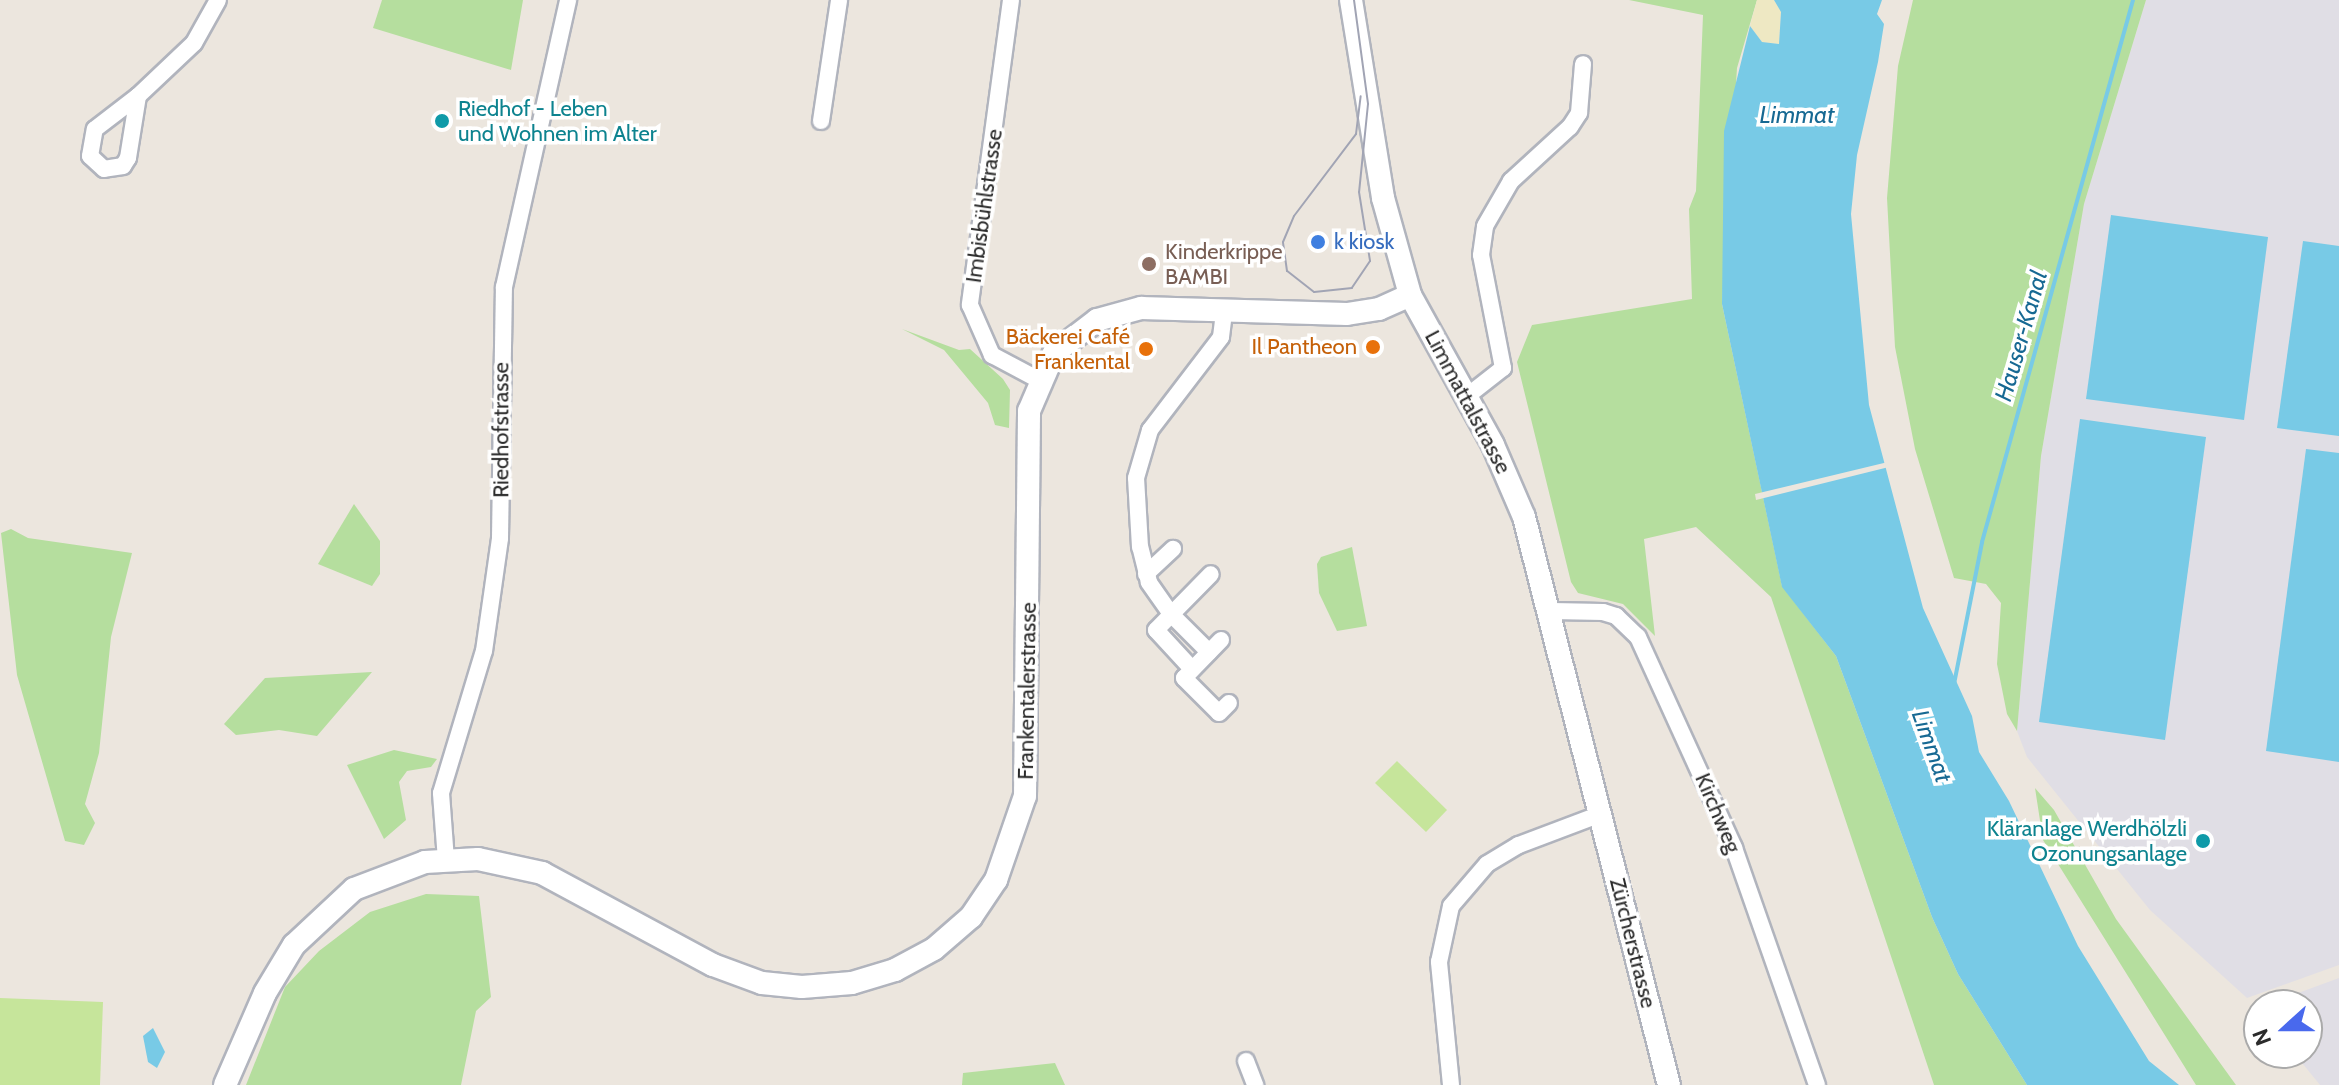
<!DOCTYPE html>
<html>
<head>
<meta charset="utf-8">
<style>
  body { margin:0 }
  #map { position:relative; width:2339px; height:1085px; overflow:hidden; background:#ece6de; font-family:Cabin,sans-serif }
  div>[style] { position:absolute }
  .industrial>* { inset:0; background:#e0dee5 }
  .green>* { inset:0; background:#b5de9e }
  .sand>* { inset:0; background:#eee8c3 }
  .pitch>* { inset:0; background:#c6e59b }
  .water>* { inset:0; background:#78cae6 }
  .pier>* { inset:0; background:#ece6de }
  .stream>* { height:4px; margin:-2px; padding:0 2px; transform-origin:2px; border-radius:2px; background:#78cae6 }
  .roads { filter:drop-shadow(2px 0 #b1b4bd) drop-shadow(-2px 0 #b1b4bd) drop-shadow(0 2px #b1b4bd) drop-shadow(0 -2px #b1b4bd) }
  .minor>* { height:16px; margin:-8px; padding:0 8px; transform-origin:8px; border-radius:8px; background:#fff }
  .secondary>* { height:22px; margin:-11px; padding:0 11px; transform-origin:11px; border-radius:11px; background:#fff }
  .tram>* { height:2px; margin:-1px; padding:0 1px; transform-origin:1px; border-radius:1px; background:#a1a4b4 }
  .dots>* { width:22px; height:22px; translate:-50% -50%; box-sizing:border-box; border:4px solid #fff; border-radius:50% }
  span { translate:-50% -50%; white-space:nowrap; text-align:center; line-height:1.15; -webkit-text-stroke:7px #fff; paint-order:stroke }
  .culture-label { font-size:22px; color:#0d838f }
  .left { translate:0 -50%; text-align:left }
  .right { translate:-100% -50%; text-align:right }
  .street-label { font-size:22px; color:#2b2b2b }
  .shop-label { font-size:22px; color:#366cbe }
  .education-label { font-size:22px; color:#785e54 }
  .food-label { font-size:22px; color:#c56008 }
  .water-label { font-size:24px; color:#176993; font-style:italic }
  .north { position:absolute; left:2243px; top:989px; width:80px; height:80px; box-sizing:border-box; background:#fff; border:2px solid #aaa; border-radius:50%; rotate:249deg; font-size:22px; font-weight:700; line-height:32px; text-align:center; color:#2b2b2b }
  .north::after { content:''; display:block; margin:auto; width:28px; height:36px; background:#4969ed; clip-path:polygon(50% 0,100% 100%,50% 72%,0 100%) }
</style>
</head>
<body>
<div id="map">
  <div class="industrial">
    <i style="clip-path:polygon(2146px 0,2339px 0,2339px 965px,2247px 998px,2150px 910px,2027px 757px,2017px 731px,2041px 456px,2084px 204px)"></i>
    <i style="clip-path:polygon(2339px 978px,2339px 1085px,2320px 1085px,2294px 1053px,2307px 1053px,2307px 1005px,2266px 1005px)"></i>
  </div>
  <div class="green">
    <i style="clip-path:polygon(382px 0,523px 0,511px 70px,373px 28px)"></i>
    <i style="clip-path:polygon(1629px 0,1757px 0,1737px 68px,1722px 304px,1782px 586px,1836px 656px,1932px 917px,1958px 974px,2027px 1085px,1934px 1085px,1771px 597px,1696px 527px,1644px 539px,1655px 636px,1623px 604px,1578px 593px,1571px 582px,1517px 362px,1532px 325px,1692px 299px,1689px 209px,1696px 191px,1703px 15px)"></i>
    <i style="clip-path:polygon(1913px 0,2146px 0,2084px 204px,2041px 456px,2017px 731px,2007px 714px,1997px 664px,2001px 603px,1986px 584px,1954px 578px,1915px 449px,1895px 347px,1887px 198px,1898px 66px)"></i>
    <i style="clip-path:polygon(902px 329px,959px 350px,970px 349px,1003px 379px,1010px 390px,1009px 428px,995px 425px,988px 403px,944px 350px)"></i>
    <i style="clip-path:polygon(354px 504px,380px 541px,380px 574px,372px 586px,318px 564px)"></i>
    <i style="clip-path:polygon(11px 529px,28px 538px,132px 553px,111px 637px,99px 753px,85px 804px,95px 823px,84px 845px,65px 841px,17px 675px,1px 533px)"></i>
    <i style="clip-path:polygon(1352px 547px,1367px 626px,1337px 631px,1319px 593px,1317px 564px,1321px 557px)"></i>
    <i style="clip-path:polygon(372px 672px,317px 736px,279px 730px,236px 735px,224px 724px,265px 678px)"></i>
    <i style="clip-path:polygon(394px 750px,437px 759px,431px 767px,407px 771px,399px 782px,406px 820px,384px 839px,347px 765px)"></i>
    <i style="clip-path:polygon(2035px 788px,2054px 810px,2116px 919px,2236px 1085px,2196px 1085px,2043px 840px)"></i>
    <i style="clip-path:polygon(426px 894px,479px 896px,491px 997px,476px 1011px,461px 1085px,246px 1085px,285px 987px,319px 951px,370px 912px)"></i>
    <i style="clip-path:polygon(1055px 1063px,1065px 1085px,962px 1085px,963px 1073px)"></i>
  </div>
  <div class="sand">
    <i style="clip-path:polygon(1757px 0,1774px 0,1781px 11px,1779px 44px,1762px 42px,1750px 26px)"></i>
  </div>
  <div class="pitch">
    <i style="clip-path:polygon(1397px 761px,1447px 810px,1426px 832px,1375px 783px)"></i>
    <i style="clip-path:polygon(0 998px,103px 1002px,100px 1085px,0 1085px)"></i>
  </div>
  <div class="water">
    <i style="clip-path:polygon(1774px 0,1882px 0,1877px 14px,1884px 24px,1878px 62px,1857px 155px,1851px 214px,1869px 405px,1923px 608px,1972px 716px,1979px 752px,2009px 801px,2078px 946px,2149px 1061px,2179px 1085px,2027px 1085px,1958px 974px,1932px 917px,1836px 656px,1782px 587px,1722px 304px,1724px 131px,1750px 26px,1762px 42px,1779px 44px,1781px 12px)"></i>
    <i style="clip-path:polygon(2111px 215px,2268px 237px,2244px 420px,2086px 399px)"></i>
    <i style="clip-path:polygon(2303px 241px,2339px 246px,2339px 436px,2277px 428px)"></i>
    <i style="clip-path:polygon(2080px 419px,2206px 437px,2165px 740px,2039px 722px)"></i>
    <i style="clip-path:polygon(2306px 449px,2339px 453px,2339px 762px,2266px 751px)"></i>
    <i style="clip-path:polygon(153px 1028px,165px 1052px,157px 1068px,148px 1062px,143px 1036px)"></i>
  </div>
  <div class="pier">
    <i style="clip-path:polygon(1888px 462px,1889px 467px,1756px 500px,1755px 494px)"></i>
  </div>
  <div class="stream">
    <i style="left:1954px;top:684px;width:145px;rotate:-78.8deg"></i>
    <i style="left:1982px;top:542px;width:563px;rotate:-74.43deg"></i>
  </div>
  <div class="roads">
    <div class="minor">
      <i style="left:1011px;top:0;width:308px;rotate:97.7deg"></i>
      <i style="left:970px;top:305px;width:55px;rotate:66.3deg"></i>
      <i style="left:992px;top:355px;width:53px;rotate:28deg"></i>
      <i style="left:138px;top:96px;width:63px;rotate:99.2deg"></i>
      <i style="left:128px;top:158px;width:9px;rotate:122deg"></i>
      <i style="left:123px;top:166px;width:19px;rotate:171deg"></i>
      <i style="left:104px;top:169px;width:19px;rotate:-137deg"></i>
      <i style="left:90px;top:156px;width:27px;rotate:-80deg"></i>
      <i style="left:95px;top:129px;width:54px;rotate:-37.5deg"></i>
      <i style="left:138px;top:96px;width:77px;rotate:-43.4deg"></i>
      <i style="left:194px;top:43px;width:49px;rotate:-60.8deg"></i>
      <i style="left:821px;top:121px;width:122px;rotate:-81.5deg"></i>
      <i style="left:1466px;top:397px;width:47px;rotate:-38.1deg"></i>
      <i style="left:1503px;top:368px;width:115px;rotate:-101deg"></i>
      <i style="left:1481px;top:255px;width:29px;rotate:-82deg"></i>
      <i style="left:1485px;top:226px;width:52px;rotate:-60deg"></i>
      <i style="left:1511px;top:181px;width:80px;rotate:-42.5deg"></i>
      <i style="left:1570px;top:127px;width:17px;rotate:-57deg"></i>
      <i style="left:1579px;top:113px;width:49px;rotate:-85.3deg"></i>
      <i style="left:1146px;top:574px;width:37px;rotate:-43deg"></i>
      <i style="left:1552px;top:611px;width:51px;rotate:1.1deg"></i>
      <i style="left:1603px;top:612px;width:14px;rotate:17deg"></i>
      <i style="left:1616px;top:616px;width:30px;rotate:44deg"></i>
      <i style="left:1638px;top:637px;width:232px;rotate:65.5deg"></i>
      <i style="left:1734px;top:848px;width:251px;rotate:70.7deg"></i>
      <i style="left:1221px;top:640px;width:53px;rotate:134.2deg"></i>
      <i style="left:1184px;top:678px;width:49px;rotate:45deg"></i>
      <i style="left:1219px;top:713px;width:14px;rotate:-45deg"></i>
      <i style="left:1209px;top:652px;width:54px;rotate:-135deg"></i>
      <i style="left:1171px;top:614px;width:39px;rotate:-125deg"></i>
      <i style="left:1149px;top:582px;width:36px;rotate:-104deg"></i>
      <i style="left:1140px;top:547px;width:69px;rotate:-93.3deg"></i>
      <i style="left:1136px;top:478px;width:50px;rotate:-73.7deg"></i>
      <i style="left:1150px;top:430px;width:117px;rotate:-52.6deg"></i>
      <i style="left:1221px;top:337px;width:24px;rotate:-83deg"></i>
      <i style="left:1192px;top:669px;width:53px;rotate:-132.7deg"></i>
      <i style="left:1156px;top:630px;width:78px;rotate:-45.5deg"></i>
      <i style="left:446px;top:860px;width:67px;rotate:-94.3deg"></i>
      <i style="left:441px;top:793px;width:148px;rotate:-73.2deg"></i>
      <i style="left:484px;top:651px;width:114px;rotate:-81.9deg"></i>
      <i style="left:500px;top:538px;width:251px;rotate:-89.1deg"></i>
      <i style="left:504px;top:287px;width:294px;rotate:-77.4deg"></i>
      <i style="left:1246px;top:1061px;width:26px;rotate:69deg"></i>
      <i style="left:1451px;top:1085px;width:124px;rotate:-95.6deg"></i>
      <i style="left:1439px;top:962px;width:57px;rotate:-77.9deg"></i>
      <i style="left:1451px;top:906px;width:55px;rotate:-49.4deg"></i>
      <i style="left:1487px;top:864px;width:37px;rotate:-31deg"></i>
      <i style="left:1519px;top:845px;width:88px;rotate:-20.7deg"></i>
    </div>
    <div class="secondary">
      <i style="left:1351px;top:0;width:201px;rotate:80.8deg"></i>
      <i style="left:1383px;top:198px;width:101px;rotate:74.4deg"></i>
      <i style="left:1410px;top:295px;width:171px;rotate:61deg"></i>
      <i style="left:1493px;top:445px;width:78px;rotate:66.7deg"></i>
      <i style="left:1524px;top:517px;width:586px;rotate:75.68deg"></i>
      <i style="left:225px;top:1085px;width:100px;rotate:-66.5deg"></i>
      <i style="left:265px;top:993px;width:56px;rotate:-58.9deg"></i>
      <i style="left:294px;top:945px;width:82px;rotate:-43deg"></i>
      <i style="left:354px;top:889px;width:76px;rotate:-20.8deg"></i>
      <i style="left:425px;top:862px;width:53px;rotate:-3.2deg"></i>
      <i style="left:478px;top:859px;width:66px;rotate:12.3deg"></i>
      <i style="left:542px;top:873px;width:194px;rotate:28.3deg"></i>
      <i style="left:713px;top:965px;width:52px;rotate:20.2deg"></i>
      <i style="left:762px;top:983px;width:40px;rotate:5.7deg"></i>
      <i style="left:802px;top:987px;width:50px;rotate:-4.6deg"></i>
      <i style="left:852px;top:983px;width:45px;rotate:-16.8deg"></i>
      <i style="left:895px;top:970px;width:44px;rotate:-28.3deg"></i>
      <i style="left:934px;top:949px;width:49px;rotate:-40.9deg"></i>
      <i style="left:971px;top:917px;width:45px;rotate:-56deg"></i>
      <i style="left:996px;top:880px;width:89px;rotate:-71deg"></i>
      <i style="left:1025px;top:796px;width:385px;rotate:-89.4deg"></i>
      <i style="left:1029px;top:411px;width:63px;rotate:-66.7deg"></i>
      <i style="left:1054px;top:353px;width:54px;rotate:-37.5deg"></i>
      <i style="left:1097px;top:320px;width:46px;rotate:-15.3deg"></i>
      <i style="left:1141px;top:308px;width:206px;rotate:1.7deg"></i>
      <i style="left:1347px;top:314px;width:32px;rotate:-9deg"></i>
      <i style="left:1379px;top:309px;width:34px;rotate:-24deg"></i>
    </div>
  </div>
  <div class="tram">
    <i style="left:1354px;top:0;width:105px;rotate:82.3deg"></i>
    <i style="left:1368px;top:104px;width:88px;rotate:95.8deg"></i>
    <i style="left:1359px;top:192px;width:70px;rotate:80.9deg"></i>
    <i style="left:1370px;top:261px;width:32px;rotate:124deg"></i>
    <i style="left:1352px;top:288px;width:38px;rotate:174deg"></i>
    <i style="left:1314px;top:292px;width:34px;rotate:-142deg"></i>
    <i style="left:1287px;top:271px;width:29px;rotate:-98deg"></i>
    <i style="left:1283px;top:242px;width:28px;rotate:-67deg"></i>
    <i style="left:1294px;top:216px;width:103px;rotate:-52.9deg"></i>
    <i style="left:1356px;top:134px;width:38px;rotate:-83deg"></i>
  </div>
  <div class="dots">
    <i style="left:442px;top:121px;background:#0f9aa8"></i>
    <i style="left:1318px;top:242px;background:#3f7fe0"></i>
    <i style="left:1149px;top:264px;background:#8d6e63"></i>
    <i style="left:1373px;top:347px;background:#e8710a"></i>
    <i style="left:1146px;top:349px;background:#e8710a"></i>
    <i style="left:2203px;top:841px;background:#0f9aa8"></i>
  </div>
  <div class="culture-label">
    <span class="left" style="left:458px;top:121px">Riedhof - Leben<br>und Wohnen im Alter</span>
    <span class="right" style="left:2187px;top:841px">Kläranlage Werdhölzli<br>Ozonungsanlage</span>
  </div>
  <div class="street-label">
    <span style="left:984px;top:206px;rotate:-82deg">Imbisbühlstrasse</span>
    <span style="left:1468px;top:402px;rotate:62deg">Limmattalstrasse</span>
    <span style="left:501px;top:430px;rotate:-90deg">Riedhofstrasse</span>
    <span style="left:1027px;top:691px;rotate:-89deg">Frankentalerstrasse</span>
    <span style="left:1718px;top:813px;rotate:67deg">Kirchweg</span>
    <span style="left:1633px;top:943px;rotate:76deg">Zürcherstrasse</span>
  </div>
  <div class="shop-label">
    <span class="left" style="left:1334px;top:242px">k kiosk</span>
  </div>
  <div class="education-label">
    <span class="left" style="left:1165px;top:264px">Kinderkrippe<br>BAMBI</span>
  </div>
  <div class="food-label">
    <span class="right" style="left:1130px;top:349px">Bäckerei Café<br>Frankental</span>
    <span class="right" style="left:1357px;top:347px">Il Pantheon</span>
  </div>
  <div class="water-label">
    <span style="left:1797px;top:115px">Limmat</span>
    <span style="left:2021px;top:336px;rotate:-74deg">Hauser-Kanal</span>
    <span style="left:1932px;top:746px;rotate:70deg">Limmat</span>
  </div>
  <div class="north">N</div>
</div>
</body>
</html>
